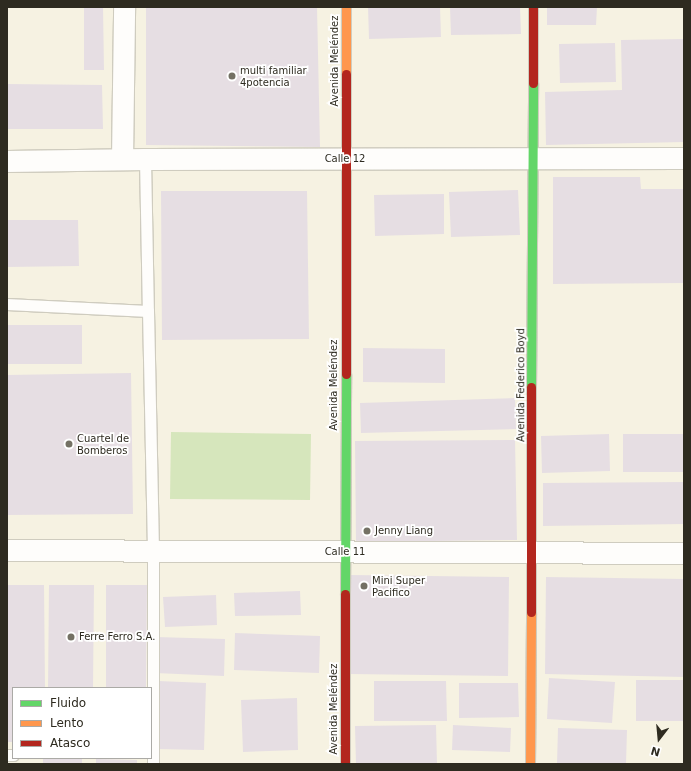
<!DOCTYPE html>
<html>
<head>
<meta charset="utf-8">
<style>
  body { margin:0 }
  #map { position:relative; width:691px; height:771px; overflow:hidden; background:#f6f2e2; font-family:"DejaVu Sans",sans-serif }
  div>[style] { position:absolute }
  .green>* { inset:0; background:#d6e6bc }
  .building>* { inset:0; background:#e6dee3 }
  .roads { filter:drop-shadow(1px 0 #cfccbf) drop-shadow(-1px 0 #cfccbf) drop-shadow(0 1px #cfccbf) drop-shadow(0 -1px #cfccbf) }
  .lane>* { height:11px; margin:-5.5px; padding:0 5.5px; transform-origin:5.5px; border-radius:5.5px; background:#fefdfb }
  .street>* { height:21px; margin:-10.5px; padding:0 10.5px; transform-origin:10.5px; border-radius:10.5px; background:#fefdfb }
  .fast>* { height:9px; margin:-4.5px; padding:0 4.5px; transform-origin:4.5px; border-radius:4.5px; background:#63d668 }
  .slow>* { height:9px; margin:-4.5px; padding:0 4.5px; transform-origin:4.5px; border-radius:4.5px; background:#ff974d }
  .jam>* { height:9px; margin:-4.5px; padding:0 4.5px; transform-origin:4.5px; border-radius:4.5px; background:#b3261e }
  .dots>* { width:11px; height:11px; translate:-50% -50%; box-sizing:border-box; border:2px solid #fff; border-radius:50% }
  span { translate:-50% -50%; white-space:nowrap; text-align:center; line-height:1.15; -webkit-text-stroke:3.5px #fff; paint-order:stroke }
  .street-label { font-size:10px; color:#2e2b20 }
  .poi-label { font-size:10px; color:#2e2b20 }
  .left { translate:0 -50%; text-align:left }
  .frame { position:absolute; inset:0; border:8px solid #2e2b20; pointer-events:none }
  .legend { position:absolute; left:12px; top:687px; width:140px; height:72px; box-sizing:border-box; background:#fff; border:1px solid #abaaa6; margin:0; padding:5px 7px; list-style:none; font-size:12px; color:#2e2b20 }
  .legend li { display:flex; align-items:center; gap:8px; height:20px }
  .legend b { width:20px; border:1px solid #abaaa6 }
  .north { position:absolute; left:639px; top:719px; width:40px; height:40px; -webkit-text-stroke:3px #fff; paint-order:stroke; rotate:196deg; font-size:11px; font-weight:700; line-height:16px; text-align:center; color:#2e2b20 }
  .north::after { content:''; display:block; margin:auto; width:14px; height:18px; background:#2e2b20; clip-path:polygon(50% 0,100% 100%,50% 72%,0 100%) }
</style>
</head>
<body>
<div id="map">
  <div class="green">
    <i style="clip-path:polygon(171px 432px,311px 434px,310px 500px,170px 499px)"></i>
  </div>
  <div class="building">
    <i style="clip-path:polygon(84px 7px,103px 7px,104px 70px,84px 70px)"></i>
    <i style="clip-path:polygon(146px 7px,317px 7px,320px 147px,146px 145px)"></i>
    <i style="clip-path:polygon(368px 7px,440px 7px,441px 37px,369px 39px)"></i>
    <i style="clip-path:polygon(450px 7px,520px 7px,521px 34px,451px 35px)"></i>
    <i style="clip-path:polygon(547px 7px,597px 7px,596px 25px,547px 25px)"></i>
    <i style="clip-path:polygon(684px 39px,684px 142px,546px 145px,545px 92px,622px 90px,621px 40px)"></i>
    <i style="clip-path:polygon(615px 43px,616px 82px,560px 83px,559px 44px)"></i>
    <i style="clip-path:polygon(7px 84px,102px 85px,103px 129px,7px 129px)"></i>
    <i style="clip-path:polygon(553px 177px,640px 177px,641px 189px,684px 189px,684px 283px,553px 284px)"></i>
    <i style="clip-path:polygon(518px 190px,520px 235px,451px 237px,449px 192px)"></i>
    <i style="clip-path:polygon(161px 191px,307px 191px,309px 339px,162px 340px)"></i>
    <i style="clip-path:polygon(444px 194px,444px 234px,375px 236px,374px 195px)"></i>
    <i style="clip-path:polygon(7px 220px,78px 220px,79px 266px,7px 267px)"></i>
    <i style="clip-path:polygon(7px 325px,82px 325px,82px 364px,7px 364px)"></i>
    <i style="clip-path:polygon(363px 348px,445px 349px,445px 383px,363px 382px)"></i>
    <i style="clip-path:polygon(131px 373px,133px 514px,7px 515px,7px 375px)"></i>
    <i style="clip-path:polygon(515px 398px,516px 429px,361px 433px,360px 403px)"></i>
    <i style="clip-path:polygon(609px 434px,610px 471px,542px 473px,541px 436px)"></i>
    <i style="clip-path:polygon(623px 434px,684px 434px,684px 472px,623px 472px)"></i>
    <i style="clip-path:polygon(515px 440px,517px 540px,356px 542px,355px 441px)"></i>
    <i style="clip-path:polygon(684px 482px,684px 524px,543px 526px,543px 483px)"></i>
    <i style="clip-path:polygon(350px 575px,509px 577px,508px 676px,349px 674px)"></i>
    <i style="clip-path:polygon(546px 577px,684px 579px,684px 677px,545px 674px)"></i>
    <i style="clip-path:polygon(7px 585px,44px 585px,45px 688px,13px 688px,13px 742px,7px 742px)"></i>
    <i style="clip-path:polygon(49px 585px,94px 585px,93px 688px,48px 688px)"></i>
    <i style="clip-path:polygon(106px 585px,147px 585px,146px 688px,106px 688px)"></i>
    <i style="clip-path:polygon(300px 591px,301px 615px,235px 616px,234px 593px)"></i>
    <i style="clip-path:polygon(216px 595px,217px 625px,165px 627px,163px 597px)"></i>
    <i style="clip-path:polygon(235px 633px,320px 636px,319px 673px,234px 670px)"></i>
    <i style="clip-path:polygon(156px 637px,225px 639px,224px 676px,155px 673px)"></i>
    <i style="clip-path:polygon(549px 678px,615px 682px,612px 723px,547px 719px)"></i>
    <i style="clip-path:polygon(636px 680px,684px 680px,684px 721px,636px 721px)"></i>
    <i style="clip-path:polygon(158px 681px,206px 683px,204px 750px,156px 749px)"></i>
    <i style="clip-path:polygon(374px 681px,446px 681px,447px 721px,374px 721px)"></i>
    <i style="clip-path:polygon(459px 683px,518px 683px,519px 717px,459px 718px)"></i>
    <i style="clip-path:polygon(297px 698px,298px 750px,243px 752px,241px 700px)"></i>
    <i style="clip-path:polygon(436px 725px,437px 764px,356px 764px,355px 726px)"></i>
    <i style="clip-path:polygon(453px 725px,511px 728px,510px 752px,452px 750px)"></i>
    <i style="clip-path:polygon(558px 728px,627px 730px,626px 764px,557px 764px)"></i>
    <i style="clip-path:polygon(43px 759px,82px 759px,82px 764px,43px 764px)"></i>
    <i style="clip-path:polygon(96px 759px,137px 760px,137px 764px,96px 764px)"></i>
  </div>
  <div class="roads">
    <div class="lane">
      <i style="left:145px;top:159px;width:152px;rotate:88.9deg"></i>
      <i style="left:7px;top:304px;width:141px;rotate:2.8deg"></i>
      <i style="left:148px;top:311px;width:239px;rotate:88.8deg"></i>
      <i style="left:153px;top:550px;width:214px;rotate:90deg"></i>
      <i style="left:7px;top:755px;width:6px"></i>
    </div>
    <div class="street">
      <i style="left:122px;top:159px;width:152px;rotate:-89.2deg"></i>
      <i style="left:7px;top:161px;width:138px;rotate:-0.8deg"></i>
      <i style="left:145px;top:159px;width:539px;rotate:-0.11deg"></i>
      <i style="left:7px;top:550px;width:677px;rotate:0.25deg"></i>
    </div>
    <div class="fast">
      <i style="left:531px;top:387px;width:304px;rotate:-89.6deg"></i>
      <i style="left:345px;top:594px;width:220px;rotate:-89.7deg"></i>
    </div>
    <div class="slow">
      <i style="left:346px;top:74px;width:67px;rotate:-90deg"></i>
      <i style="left:530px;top:764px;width:152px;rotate:-89.6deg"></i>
    </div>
    <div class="jam">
      <i style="left:533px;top:83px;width:76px;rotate:-90deg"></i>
      <i style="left:346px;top:374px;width:300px;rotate:-90deg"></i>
      <i style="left:531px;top:612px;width:225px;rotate:-90deg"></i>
      <i style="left:345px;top:764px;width:170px;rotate:-90deg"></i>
    </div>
  </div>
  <div class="dots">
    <i style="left:232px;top:76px;background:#747164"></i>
    <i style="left:69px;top:444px;background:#747164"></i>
    <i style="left:367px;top:531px;background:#747164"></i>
    <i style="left:364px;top:586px;background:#747164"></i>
    <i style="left:71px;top:637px;background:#747164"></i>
  </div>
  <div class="street-label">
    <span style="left:335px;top:61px;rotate:-90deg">Avenida Meléndez</span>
    <span style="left:345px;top:159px">Calle 12</span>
    <span style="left:334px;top:385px;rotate:-90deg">Avenida Meléndez</span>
    <span style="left:521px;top:385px;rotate:-90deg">Avenida Federico Boyd</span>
    <span style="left:345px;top:552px">Calle 11</span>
    <span style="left:334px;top:709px;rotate:-90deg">Avenida Meléndez</span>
  </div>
  <div class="poi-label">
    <span class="left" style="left:240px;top:76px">multi familiar<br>4potencia</span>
    <span class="left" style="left:77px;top:444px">Cuartel de<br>Bomberos</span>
    <span class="left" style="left:375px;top:531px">Jenny Liang</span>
    <span class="left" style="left:372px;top:586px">Mini Super<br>Pacifico</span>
    <span class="left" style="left:79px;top:637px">Ferre Ferro S.A.</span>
  </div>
  <div class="frame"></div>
  <ul class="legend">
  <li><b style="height:5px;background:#63d668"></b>Fluido</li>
  <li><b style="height:5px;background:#ff974d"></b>Lento</li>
  <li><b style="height:5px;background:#b3261e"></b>Atasco</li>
  </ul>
  <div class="north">N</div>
</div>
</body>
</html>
